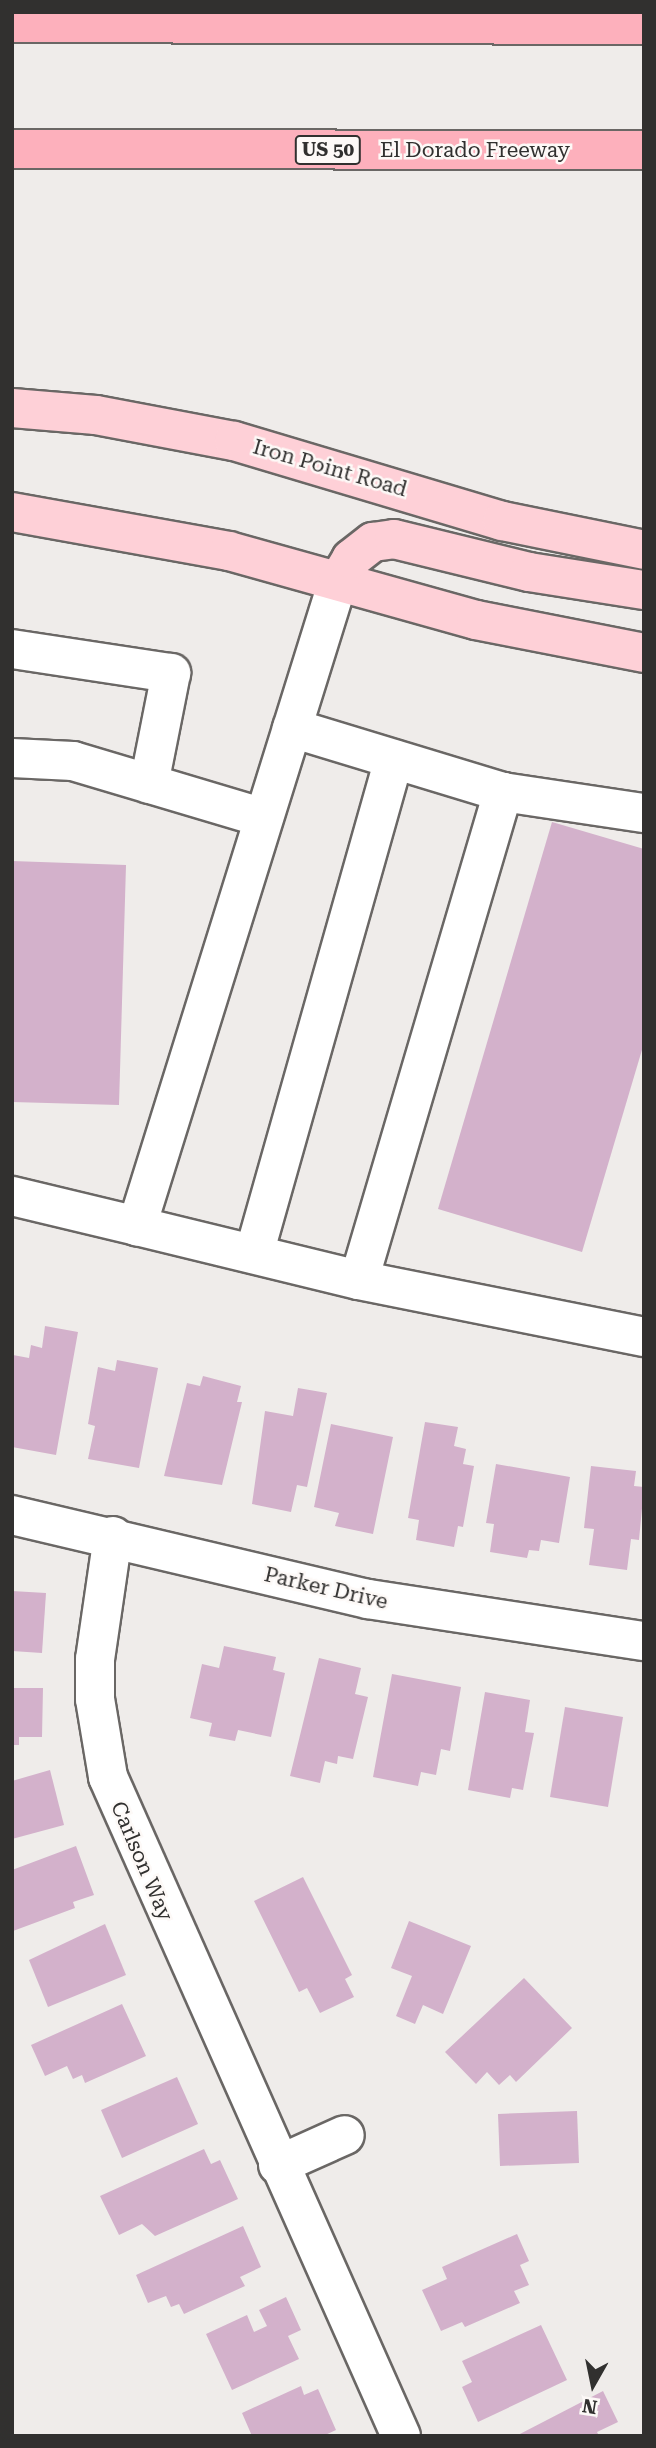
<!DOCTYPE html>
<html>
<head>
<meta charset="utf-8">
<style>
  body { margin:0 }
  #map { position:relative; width:656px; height:2448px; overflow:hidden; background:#efecea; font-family:"Roboto Serif",serif }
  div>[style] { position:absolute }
  .building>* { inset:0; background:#d3b1cb }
  .roads { filter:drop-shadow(2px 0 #6a6765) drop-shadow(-2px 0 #6a6765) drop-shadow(0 2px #6a6765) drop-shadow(0 -2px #6a6765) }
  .minor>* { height:38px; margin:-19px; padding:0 19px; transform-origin:19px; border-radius:19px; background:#fff }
  .major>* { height:38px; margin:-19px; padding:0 19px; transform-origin:19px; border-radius:19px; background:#fed0d7 }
  .highway>* { height:38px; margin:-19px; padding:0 19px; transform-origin:19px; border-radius:19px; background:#fdb0bc }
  span { translate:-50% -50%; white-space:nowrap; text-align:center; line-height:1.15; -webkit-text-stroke:5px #fdf9f7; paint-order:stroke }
  .shield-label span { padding:2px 5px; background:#fdf9f7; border:2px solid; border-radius:5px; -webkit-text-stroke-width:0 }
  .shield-label { font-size:19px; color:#31302f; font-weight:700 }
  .street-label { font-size:21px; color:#31302f }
  .frame { position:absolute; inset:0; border:14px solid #31302f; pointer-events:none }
  .north { position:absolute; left:558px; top:2350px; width:70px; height:70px; -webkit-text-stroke:5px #fdf9f7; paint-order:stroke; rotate:189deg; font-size:19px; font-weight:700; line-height:28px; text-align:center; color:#31302f }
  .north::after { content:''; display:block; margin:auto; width:24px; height:32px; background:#31302f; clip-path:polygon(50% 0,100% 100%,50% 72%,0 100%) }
</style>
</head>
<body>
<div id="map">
  <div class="building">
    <i style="clip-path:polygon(552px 822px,644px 849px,644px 1043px,582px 1252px,438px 1209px)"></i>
    <i style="clip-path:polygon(12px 861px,126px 865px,119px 1105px,12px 1102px)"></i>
    <i style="clip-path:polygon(45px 1326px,78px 1332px,56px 1455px,12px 1447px,13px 1355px,29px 1358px,31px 1345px,42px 1348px)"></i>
    <i style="clip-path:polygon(117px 1360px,158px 1368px,139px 1468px,88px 1459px,95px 1426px,88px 1424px,98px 1367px,115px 1371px)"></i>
    <i style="clip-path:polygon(203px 1376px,241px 1386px,237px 1402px,242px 1402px,222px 1485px,164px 1476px,187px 1383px,200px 1386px)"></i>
    <i style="clip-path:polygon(298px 1388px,327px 1393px,307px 1487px,297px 1485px,291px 1512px,252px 1504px,265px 1411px,293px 1416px)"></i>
    <i style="clip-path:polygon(425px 1422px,458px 1427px,454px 1446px,466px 1449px,463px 1464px,474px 1466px,463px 1527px,458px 1526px,454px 1547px,416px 1540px,419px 1520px,408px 1518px)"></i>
    <i style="clip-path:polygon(331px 1424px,393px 1437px,373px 1534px,335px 1526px,339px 1513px,314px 1507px)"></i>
    <i style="clip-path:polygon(496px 1464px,570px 1477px,559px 1543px,541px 1540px,539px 1551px,529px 1550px,527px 1558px,490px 1552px,494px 1524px,486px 1523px)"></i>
    <i style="clip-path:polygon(591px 1466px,636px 1471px,634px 1486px,644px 1487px,639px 1540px,631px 1539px,627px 1570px,589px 1565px,594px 1529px,584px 1528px)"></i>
    <i style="clip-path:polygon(12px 1591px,46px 1593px,42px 1653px,12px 1651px)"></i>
    <i style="clip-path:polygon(224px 1646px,276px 1657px,273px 1670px,285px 1673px,271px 1737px,238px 1730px,235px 1741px,209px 1736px,212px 1723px,190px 1718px,202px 1664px,219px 1668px)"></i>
    <i style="clip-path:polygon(319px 1658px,361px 1668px,355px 1694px,368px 1697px,353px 1759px,338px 1756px,337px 1764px,325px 1761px,320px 1783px,290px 1776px)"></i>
    <i style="clip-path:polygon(392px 1674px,461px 1687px,450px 1751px,441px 1749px,436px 1775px,421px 1772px,418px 1786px,373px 1777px)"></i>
    <i style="clip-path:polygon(12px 1688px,43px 1688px,42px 1737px,19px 1737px,19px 1745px,12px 1745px)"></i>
    <i style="clip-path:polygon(485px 1692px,530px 1700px,525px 1732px,534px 1733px,523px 1790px,512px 1788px,510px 1798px,468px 1790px)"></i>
    <i style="clip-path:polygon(565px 1707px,623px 1717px,608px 1807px,550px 1797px)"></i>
    <i style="clip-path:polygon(50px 1770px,64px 1825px,12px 1839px,12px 1781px)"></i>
    <i style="clip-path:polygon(76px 1846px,94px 1895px,73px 1902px,75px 1908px,13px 1931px,12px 1870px)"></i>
    <i style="clip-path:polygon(303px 1877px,352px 1975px,345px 1979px,354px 1997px,320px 2013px,307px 1988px,299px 1992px,254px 1901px)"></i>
    <i style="clip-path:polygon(409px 1921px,471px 1946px,443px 2014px,423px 2005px,415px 2024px,396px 2016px,412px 1976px,391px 1968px)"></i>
    <i style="clip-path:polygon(105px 1924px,126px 1975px,48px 2007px,29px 1960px)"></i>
    <i style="clip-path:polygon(524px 1978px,572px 2028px,516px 2082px,510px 2075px,499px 2085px,487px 2072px,476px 2084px,445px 2052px)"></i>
    <i style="clip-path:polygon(122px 2004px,146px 2056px,85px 2083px,82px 2075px,73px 2079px,67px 2066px,45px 2076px,31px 2045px)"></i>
    <i style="clip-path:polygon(177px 2077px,198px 2124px,122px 2158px,101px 2110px)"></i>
    <i style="clip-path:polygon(577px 2111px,579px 2163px,500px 2166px,498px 2114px)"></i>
    <i style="clip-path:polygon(204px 2149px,211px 2164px,220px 2160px,238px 2199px,155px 2236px,142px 2224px,119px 2235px,100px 2196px)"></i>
    <i style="clip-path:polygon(243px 2226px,261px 2267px,240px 2277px,245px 2286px,184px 2314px,179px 2304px,171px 2307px,166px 2296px,148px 2303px,136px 2275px)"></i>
    <i style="clip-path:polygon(517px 2234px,529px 2261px,520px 2265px,529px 2285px,514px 2291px,520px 2303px,465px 2327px,462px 2322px,441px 2331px,422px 2290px,447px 2279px,442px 2267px)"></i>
    <i style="clip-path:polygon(286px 2297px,301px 2330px,288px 2336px,299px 2359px,232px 2390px,206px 2334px,247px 2315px,254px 2332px,267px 2326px,259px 2310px)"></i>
    <i style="clip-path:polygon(541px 2325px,567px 2380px,478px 2422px,462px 2387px,472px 2382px,462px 2361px)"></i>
    <i style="clip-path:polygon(301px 2386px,304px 2395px,318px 2389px,336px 2430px,323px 2436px,252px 2436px,242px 2413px)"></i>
    <i style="clip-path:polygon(603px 2391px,618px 2422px,597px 2432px,599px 2436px,516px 2436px)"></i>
  </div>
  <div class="roads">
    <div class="minor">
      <i style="left:338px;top:581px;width:676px;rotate:107.31deg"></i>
      <i style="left:137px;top:1226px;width:228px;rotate:13.7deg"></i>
      <i style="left:359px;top:1280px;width:291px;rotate:11.3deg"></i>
      <i style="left:12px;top:649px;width:161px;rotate:8.6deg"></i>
      <i style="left:171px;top:673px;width:113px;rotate:101.2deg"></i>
      <i style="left:292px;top:728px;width:220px;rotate:16.9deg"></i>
      <i style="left:503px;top:792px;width:143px;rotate:8.5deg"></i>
      <i style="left:12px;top:758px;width:61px;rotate:2.8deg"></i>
      <i style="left:73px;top:761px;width:199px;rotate:16.6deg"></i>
      <i style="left:12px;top:1196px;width:129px;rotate:13.5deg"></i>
      <i style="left:254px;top:1254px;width:514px;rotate:-74.21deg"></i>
      <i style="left:359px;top:1280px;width:509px;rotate:-73.56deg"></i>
      <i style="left:12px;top:1515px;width:366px;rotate:13.3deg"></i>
      <i style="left:368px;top:1599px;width:279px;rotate:8.7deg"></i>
      <i style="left:113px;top:1536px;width:124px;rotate:98.3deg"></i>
      <i style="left:95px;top:1659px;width:40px;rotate:90deg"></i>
      <i style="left:95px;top:1699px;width:79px;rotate:80.5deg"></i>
      <i style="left:108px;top:1777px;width:721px;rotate:66.03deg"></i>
      <i style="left:278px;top:2165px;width:73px;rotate:-24.1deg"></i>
    </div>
    <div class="major">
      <i style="left:12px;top:408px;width:84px;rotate:4.8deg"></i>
      <i style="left:96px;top:415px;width:140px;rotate:10.7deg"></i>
      <i style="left:234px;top:441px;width:280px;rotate:16.6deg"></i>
      <i style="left:502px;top:521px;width:145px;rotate:11.5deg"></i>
      <i style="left:12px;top:512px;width:220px;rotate:10.2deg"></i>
      <i style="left:229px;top:551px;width:256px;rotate:15.6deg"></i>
      <i style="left:476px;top:620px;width:171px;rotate:11.1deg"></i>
      <i style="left:338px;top:581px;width:26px;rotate:-59deg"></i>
      <i style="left:351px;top:559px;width:28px;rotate:-38deg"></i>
      <i style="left:373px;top:542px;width:21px;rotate:-8deg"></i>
      <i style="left:394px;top:539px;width:139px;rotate:13.7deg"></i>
      <i style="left:529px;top:572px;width:116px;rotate:8.9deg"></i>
    </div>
    <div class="highway">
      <i style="left:12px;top:23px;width:632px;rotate:0.18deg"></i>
      <i style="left:12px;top:149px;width:632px;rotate:0.09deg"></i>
    </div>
  </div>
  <div class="shield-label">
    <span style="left:328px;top:150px">US 50</span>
  </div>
  <div class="street-label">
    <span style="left:475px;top:150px">El Dorado Freeway</span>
    <span style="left:330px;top:468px;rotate:16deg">Iron Point Road</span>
    <span style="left:326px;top:1588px;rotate:13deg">Parker Drive</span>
    <span style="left:142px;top:1861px;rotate:67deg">Carlson Way</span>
  </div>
  <div class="frame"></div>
  <div class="north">N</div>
</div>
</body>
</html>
